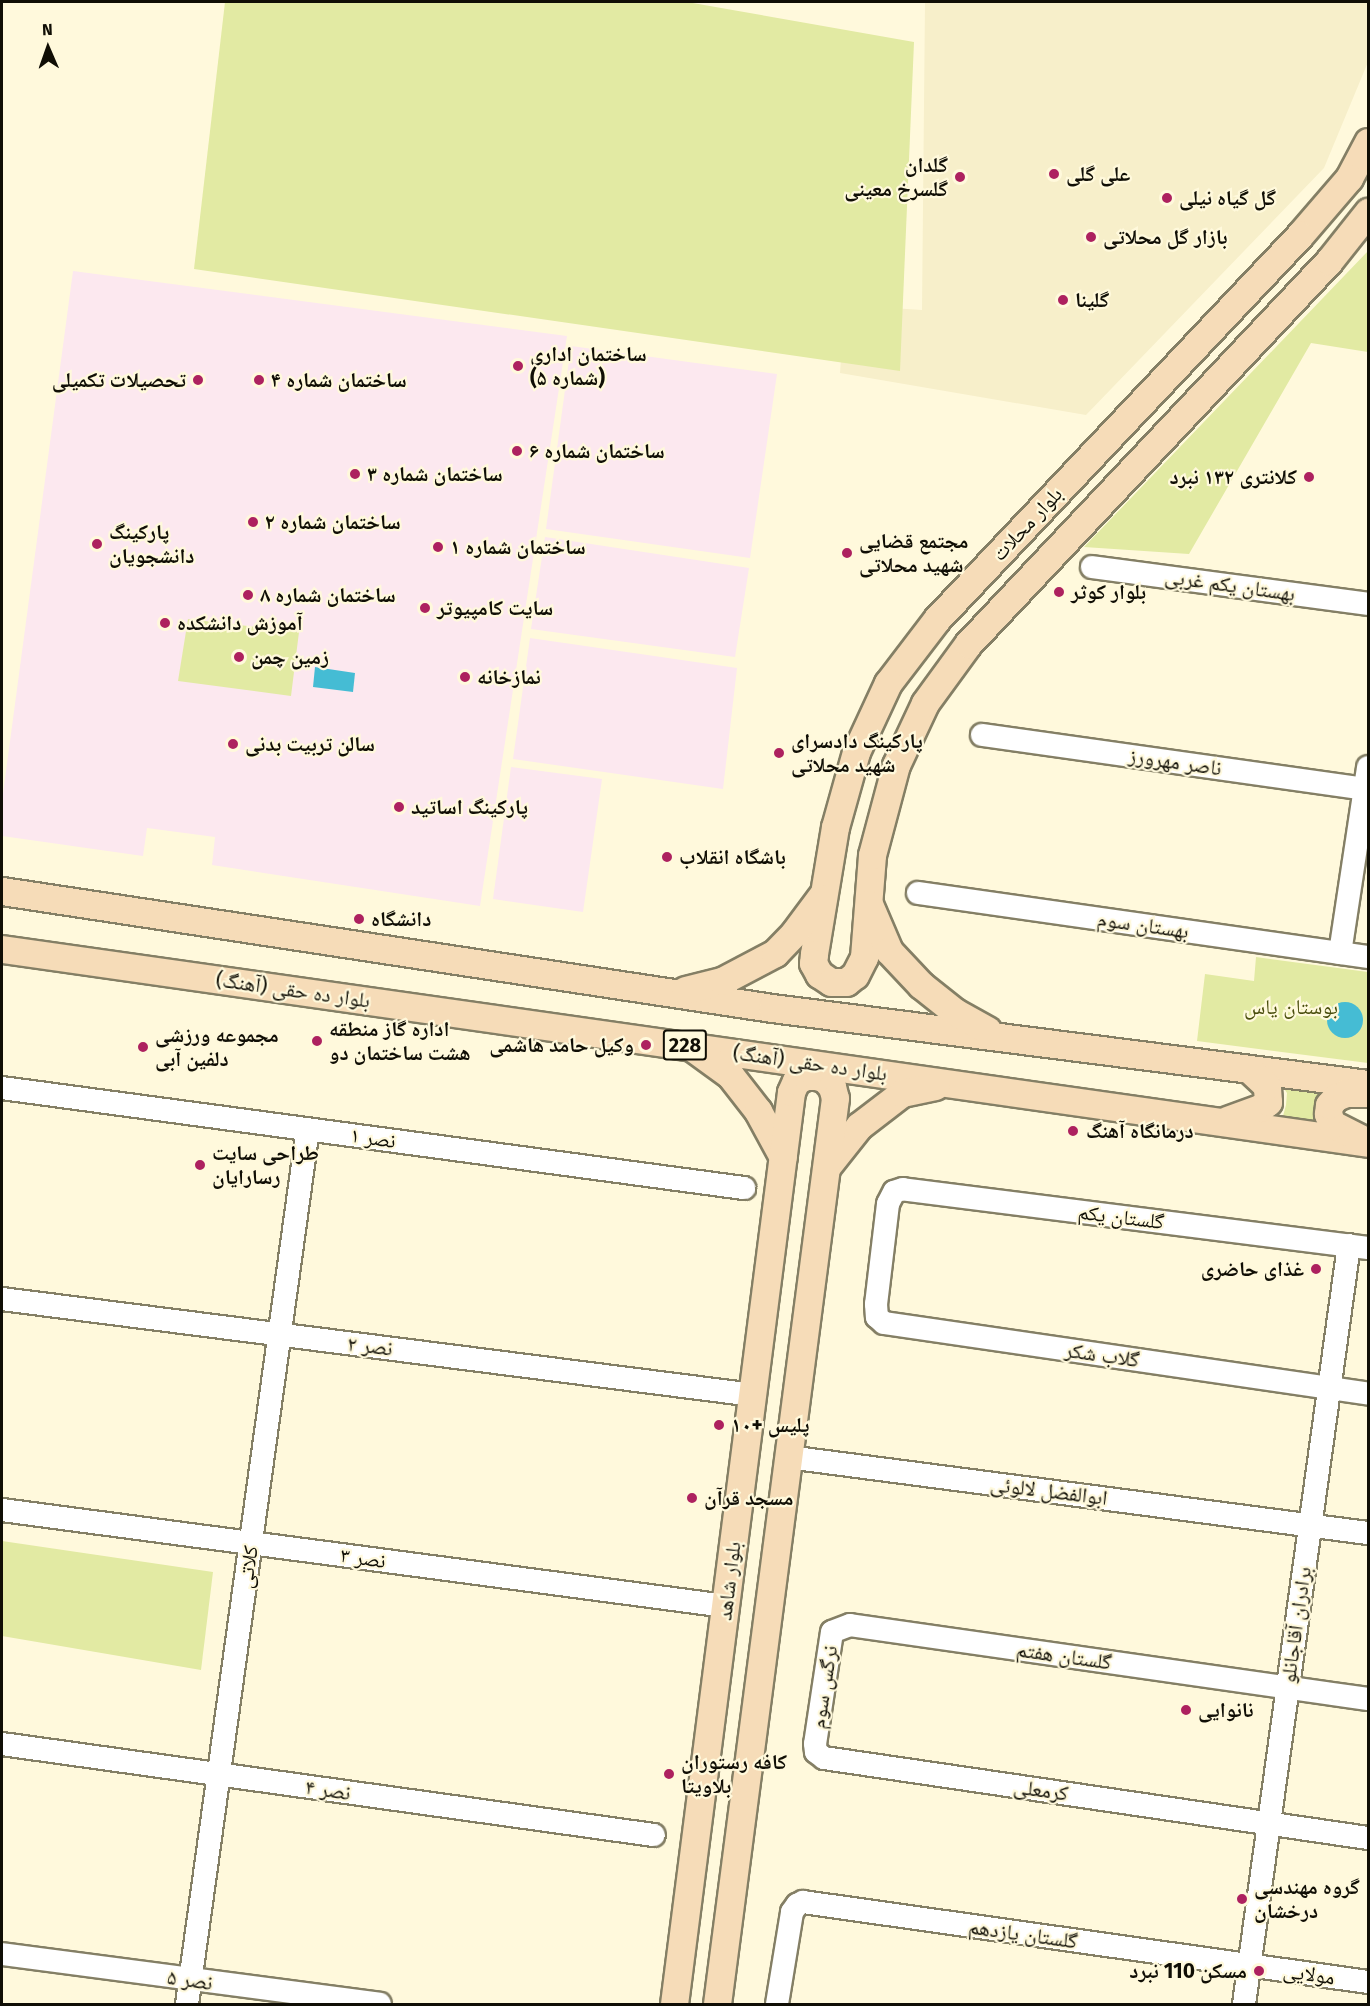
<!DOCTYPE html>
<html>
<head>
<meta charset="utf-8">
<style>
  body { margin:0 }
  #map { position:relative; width:1370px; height:2006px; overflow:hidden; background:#fff9dc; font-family:"Fira Sans","Noto Naskh Arabic",sans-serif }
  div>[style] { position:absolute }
  .built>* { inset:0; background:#f7efca }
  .education>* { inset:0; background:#fce8ef }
  .green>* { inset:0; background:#e2eaa3 }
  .water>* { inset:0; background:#45bcd4 }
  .round { border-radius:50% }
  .roads { filter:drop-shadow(2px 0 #847f65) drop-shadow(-2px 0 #847f65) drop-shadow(0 2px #847f65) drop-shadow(0 -2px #847f65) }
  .minor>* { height:22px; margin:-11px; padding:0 11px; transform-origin:11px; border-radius:11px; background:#fff }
  .major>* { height:27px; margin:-13.5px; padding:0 13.5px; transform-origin:13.5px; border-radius:13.5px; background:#f6dcb8 }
  .dots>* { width:16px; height:16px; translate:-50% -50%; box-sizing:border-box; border:3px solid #fff9dc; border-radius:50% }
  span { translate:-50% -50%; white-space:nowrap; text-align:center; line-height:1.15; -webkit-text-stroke:4.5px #fff9dc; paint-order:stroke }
  .shield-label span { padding:2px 4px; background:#fff9dc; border:2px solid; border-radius:4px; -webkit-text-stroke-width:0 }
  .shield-label { font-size:20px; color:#100e05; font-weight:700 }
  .poi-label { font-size:21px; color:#100e05; font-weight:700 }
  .right { translate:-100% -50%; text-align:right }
  .left { translate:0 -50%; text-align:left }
  .street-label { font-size:21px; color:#100e05 }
  .park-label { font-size:21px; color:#494d0c }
  .frame { position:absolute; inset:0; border:3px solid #100e05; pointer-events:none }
  .north { position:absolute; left:18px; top:18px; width:60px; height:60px; -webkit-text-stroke:4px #fff9dc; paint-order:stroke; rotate:358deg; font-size:16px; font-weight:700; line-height:24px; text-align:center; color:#100e05 }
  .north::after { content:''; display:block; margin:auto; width:21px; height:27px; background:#100e05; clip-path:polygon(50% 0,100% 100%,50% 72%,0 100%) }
</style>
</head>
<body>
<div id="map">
  <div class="built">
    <i style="clip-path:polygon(925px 2px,1368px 2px,1368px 62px,1324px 168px,1086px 415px,840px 373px,845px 305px,922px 310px)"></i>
  </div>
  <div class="education">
    <i style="clip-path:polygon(73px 271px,567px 336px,480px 906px,212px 865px,215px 837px,147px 828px,143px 856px,2px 836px,2px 801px)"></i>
    <i style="clip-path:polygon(571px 346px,777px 374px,750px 558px,546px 529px)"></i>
    <i style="clip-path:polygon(545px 537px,749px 568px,735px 657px,531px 629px)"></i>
    <i style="clip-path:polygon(530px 638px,737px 668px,723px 789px,513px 759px)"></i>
    <i style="clip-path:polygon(511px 767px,602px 779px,583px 912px,493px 899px)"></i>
  </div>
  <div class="green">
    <i style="clip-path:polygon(225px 2px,687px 2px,914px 42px,900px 371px,194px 269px)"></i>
    <i style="clip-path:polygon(1368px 251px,1368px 352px,1311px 343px,1189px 554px,1084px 547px)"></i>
    <i style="clip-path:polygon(188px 619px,299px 632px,291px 696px,178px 681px)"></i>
    <i style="clip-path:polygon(1256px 957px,1368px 972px,1368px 1063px,1197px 1041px,1205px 974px,1254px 981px)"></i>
    <i style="clip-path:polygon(1279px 1081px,1332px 1088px,1315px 1100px,1315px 1110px,1323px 1126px,1272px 1120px,1283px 1116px,1286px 1105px,1287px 1093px)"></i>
    <i style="clip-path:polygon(2px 1541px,213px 1572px,201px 1670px,2px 1636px)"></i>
  </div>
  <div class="water">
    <i style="clip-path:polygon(315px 667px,355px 673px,353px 692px,313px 687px)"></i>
    <i class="round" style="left:1327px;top:1002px;width:36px;height:36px"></i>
  </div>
  <div class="roads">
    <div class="minor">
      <i style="left:1092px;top:567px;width:278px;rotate:7.6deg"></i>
      <i style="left:982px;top:735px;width:390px;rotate:8deg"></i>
      <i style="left:918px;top:893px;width:455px;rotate:8.1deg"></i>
      <i style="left:1340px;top:953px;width:188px;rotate:-81.4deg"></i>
      <i style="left:2px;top:1088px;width:749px;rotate:7.68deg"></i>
      <i style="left:1368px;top:1248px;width:469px;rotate:-172.8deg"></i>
      <i style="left:903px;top:1189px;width:9px;rotate:162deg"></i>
      <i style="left:894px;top:1192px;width:13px;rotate:117deg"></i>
      <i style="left:888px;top:1204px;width:101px;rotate:96.8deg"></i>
      <i style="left:876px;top:1304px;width:13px;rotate:86deg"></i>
      <i style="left:877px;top:1317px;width:9px;rotate:41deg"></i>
      <i style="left:884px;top:1323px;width:489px;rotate:8.3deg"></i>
      <i style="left:2px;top:1299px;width:742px;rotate:7.28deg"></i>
      <i style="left:788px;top:1457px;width:585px;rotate:7.47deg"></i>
      <i style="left:2px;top:1510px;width:729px;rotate:7.56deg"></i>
      <i style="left:1368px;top:1699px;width:523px;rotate:-171.87deg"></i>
      <i style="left:850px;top:1625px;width:19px;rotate:159deg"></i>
      <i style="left:832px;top:1632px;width:113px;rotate:98.6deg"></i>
      <i style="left:815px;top:1744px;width:8px;rotate:83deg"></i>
      <i style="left:816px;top:1752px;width:10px;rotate:37deg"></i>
      <i style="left:824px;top:1758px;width:550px;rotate:8.37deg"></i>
      <i style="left:2px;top:1744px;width:658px;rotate:7.95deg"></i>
      <i style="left:2px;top:1954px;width:381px;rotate:7.5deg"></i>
      <i style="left:187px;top:2004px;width:883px;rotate:-82.13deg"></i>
      <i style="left:777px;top:2004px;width:93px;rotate:-80.7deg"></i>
      <i style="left:792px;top:1912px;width:9px;rotate:-54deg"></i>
      <i style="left:797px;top:1905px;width:7px;rotate:-27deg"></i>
      <i style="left:803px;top:1902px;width:571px;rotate:8.06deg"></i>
      <i style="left:1244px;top:2004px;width:766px;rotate:-82.12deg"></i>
    </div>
    <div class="major">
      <i style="left:1368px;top:142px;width:41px;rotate:117.8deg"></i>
      <i style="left:1349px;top:178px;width:75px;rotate:130.7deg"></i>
      <i style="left:1300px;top:235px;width:528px;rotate:133.39deg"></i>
      <i style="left:937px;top:619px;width:81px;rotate:127.4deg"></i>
      <i style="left:888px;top:683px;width:76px;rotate:114.9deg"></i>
      <i style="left:856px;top:752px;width:78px;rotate:105.6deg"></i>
      <i style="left:835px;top:827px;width:129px;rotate:99.4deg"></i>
      <i style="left:814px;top:954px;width:9px;rotate:96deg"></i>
      <i style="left:813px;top:963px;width:13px;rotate:61deg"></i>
      <i style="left:819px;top:974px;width:14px;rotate:34deg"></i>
      <i style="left:831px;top:982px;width:15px"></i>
      <i style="left:846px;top:982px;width:11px;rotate:-38deg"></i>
      <i style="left:855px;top:975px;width:20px;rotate:-63deg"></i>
      <i style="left:864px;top:957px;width:102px;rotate:-85.5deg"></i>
      <i style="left:872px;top:855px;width:93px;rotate:-75.1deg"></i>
      <i style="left:896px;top:765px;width:68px;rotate:-64.9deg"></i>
      <i style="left:925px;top:703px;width:73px;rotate:-53.9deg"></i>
      <i style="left:968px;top:644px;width:526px;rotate:-46.69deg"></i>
      <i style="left:1329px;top:261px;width:63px;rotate:-51.5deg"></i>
      <i style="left:2px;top:891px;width:779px;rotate:8.64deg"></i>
      <i style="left:772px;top:1008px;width:601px;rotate:7.27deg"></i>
      <i style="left:869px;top:904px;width:51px;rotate:66.9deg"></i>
      <i style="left:889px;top:951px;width:47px;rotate:46.7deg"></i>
      <i style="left:921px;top:985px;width:43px;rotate:38.5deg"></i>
      <i style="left:955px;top:1012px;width:37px;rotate:29deg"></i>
      <i style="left:2px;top:949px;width:1380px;rotate:8.08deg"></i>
      <i style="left:685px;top:990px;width:38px;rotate:-14deg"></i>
      <i style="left:722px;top:981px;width:60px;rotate:-27.8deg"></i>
      <i style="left:775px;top:953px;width:28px;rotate:-46deg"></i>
      <i style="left:794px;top:933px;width:44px;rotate:-53.4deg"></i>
      <i style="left:693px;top:1048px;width:46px;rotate:36.1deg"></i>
      <i style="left:730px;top:1075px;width:46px;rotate:52.1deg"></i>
      <i style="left:758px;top:1111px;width:52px;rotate:61.5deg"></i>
      <i style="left:1227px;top:1120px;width:35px;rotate:-20deg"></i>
      <i style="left:1260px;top:1108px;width:10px;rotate:-37deg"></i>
      <i style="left:1268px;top:1102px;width:16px;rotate:-94deg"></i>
      <i style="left:1267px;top:1086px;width:25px;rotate:-137deg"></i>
      <i style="left:1360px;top:1138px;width:31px;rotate:-153deg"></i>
      <i style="left:1332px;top:1124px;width:11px;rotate:-112deg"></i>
      <i style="left:1328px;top:1114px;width:9px;rotate:-84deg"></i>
      <i style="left:1329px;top:1105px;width:11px;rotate:-49deg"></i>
      <i style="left:1336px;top:1097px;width:11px;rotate:-22deg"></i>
      <i style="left:1346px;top:1093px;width:22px"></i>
      <i style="left:828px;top:1165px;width:50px;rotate:-51.5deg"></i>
      <i style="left:859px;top:1126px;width:54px;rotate:-37.5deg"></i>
      <i style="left:902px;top:1093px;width:34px;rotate:-12deg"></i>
      <i style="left:674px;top:2004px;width:919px;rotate:-82.69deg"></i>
      <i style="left:791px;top:1092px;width:12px;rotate:-66deg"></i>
      <i style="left:796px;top:1081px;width:11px;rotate:-27deg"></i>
      <i style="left:806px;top:1076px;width:10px"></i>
      <i style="left:816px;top:1076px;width:9px;rotate:18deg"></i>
      <i style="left:825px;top:1079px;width:11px;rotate:49deg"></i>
      <i style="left:832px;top:1087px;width:11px;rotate:75deg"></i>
      <i style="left:835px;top:1098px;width:914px;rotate:97.42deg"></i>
    </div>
  </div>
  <div class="dots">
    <i style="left:1054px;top:174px;background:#ad215f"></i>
    <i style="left:960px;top:177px;background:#ad215f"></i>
    <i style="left:1167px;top:198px;background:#ad215f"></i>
    <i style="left:1091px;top:237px;background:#ad215f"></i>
    <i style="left:1063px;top:300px;background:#ad215f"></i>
    <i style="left:518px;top:366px;background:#ad215f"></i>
    <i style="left:198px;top:380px;background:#ad215f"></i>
    <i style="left:259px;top:380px;background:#ad215f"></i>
    <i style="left:517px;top:451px;background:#ad215f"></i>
    <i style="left:355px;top:474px;background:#ad215f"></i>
    <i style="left:1309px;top:477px;background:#ad215f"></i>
    <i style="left:253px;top:522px;background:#ad215f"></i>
    <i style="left:97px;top:544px;background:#ad215f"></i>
    <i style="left:438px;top:547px;background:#ad215f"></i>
    <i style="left:847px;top:553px;background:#ad215f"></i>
    <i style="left:1059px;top:592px;background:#ad215f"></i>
    <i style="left:248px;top:595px;background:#ad215f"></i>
    <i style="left:425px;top:608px;background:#ad215f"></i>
    <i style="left:165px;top:623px;background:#ad215f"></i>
    <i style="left:239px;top:657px;background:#ad215f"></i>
    <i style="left:465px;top:677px;background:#ad215f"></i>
    <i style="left:233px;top:744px;background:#ad215f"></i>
    <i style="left:779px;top:753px;background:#ad215f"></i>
    <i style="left:399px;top:807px;background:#ad215f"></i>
    <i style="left:667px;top:857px;background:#ad215f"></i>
    <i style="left:359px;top:919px;background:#ad215f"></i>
    <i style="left:317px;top:1041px;background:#ad215f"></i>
    <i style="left:646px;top:1045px;background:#ad215f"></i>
    <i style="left:143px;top:1047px;background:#ad215f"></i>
    <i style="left:1073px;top:1131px;background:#ad215f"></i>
    <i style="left:200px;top:1165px;background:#ad215f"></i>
    <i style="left:1316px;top:1269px;background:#ad215f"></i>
    <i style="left:719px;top:1425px;background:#ad215f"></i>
    <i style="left:692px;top:1498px;background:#ad215f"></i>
    <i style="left:1186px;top:1710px;background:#ad215f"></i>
    <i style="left:669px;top:1774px;background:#ad215f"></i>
    <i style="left:1242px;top:1899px;background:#ad215f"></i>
    <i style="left:1259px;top:1971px;background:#ad215f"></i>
  </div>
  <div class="shield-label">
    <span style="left:685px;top:1045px">228</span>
  </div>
  <div class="poi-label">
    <span class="right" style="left:948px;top:177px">گلدان<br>گلسرخ معینی</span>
    <span class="left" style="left:1066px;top:174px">علی گلی</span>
    <span class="left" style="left:1179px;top:198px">گل گیاه نیلی</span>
    <span class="left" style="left:1103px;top:237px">بازار گل محلاتی</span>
    <span class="left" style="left:1075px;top:300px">گلينا</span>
    <span class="left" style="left:530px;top:366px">ساختمان اداری<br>(شماره ۵)</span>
    <span class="right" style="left:186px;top:380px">تحصیلات تکمیلی</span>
    <span class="left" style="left:271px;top:380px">ساختمان شماره ۴</span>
    <span class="left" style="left:529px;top:451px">ساختمان شماره ۶</span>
    <span class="left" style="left:367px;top:474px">ساختمان شماره ۳</span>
    <span class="right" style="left:1297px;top:477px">کلانتری ۱۳۲ نبرد</span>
    <span class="left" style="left:265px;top:522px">ساختمان شماره ۲</span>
    <span class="left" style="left:109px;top:544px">پارکینگ<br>دانشجویان</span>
    <span class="left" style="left:859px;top:553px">مجتمع قضایی<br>شهید محلاتی</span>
    <span class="left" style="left:450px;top:547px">ساختمان شماره ۱</span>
    <span class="left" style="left:1071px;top:592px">بلوار کوثر</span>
    <span class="left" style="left:260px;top:595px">ساختمان شماره ۸</span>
    <span class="left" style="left:437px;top:608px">سایت کامپیوتر</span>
    <span class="left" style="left:177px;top:623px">آموزش دانشکده</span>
    <span class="left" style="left:251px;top:657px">زمین چمن</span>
    <span class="left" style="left:477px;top:677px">نمازخانه</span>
    <span class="left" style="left:791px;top:753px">پارکینگ دادسرای<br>شهید محلاتی</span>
    <span class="left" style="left:245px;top:744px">سالن تربیت بدنی</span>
    <span class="left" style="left:411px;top:807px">پارکینگ اساتید</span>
    <span class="left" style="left:679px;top:857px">باشگاه انقلاب</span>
    <span class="left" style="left:371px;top:919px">دانشگاه</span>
    <span class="left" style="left:329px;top:1041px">اداره گاز منطقه<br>هشت ساختمان دو</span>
    <span class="left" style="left:155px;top:1047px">مجموعه ورزشی<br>دلفین آبی</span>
    <span class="right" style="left:634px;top:1045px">وکیل حامد هاشمی</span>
    <span class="left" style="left:1086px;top:1131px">درمانگاه آهنگ</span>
    <span class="left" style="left:212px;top:1165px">طراحی سایت<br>رسارایان</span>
    <span class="right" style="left:1304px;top:1269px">غذای حاضری</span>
    <span class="left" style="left:731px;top:1425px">پلیس +۱۰</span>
    <span class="left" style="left:704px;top:1498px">مسجد قرآن</span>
    <span class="left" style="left:1198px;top:1710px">نانوایی</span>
    <span class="left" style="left:681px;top:1774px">کافه رستوران<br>بلاویتا</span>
    <span class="left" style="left:1254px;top:1899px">گروه مهندسی<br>درخشان</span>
    <span class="right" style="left:1247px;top:1971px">مسکن 110 نبرد</span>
  </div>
  <div class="street-label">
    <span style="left:1027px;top:524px;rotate:-47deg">بلوار محلات</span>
    <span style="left:1230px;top:585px;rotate:8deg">بهستان یکم غربی</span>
    <span style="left:1175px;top:762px;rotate:8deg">ناصر مهرورز</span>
    <span style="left:1143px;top:925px;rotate:8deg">بهستان سوم</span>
    <span style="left:293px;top:990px;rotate:8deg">بلوار ده حقی (آهنگ)</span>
    <span style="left:810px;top:1063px;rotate:8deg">بلوار ده حقی (آهنگ)</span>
    <span style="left:373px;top:1138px;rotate:8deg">نصر ۱</span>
    <span style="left:1121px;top:1217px;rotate:7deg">گلستان یکم</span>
    <span style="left:370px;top:1346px;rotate:7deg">نصر ۲</span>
    <span style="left:1102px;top:1355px;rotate:8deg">گلاب شکر</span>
    <span style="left:1049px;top:1491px;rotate:7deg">ابوالفضل لالوئی</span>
    <span style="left:363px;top:1558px;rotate:8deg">نصر ۳</span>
    <span style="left:248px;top:1567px;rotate:-82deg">کلاتی</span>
    <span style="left:729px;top:1581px;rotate:-83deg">بلوار شاهد</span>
    <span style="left:1296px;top:1625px;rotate:-82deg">برادران آقاجانلو</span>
    <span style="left:1064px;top:1656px;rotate:8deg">گلستان هفتم</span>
    <span style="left:824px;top:1687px;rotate:-81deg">نرگس سوم</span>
    <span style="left:328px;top:1790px;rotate:8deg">نصر ۴</span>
    <span style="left:1041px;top:1790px;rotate:8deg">کرمعلی</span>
    <span style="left:1023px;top:1934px;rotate:8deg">گلستان یازدهم</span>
    <span style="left:1309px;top:1974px;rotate:8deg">مولایی</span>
    <span style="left:190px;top:1980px;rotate:8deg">نصر ۵</span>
  </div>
  <div class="park-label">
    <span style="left:1291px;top:1007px">بوستان یاس</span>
  </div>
  <div class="frame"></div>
  <div class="north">N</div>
</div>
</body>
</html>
